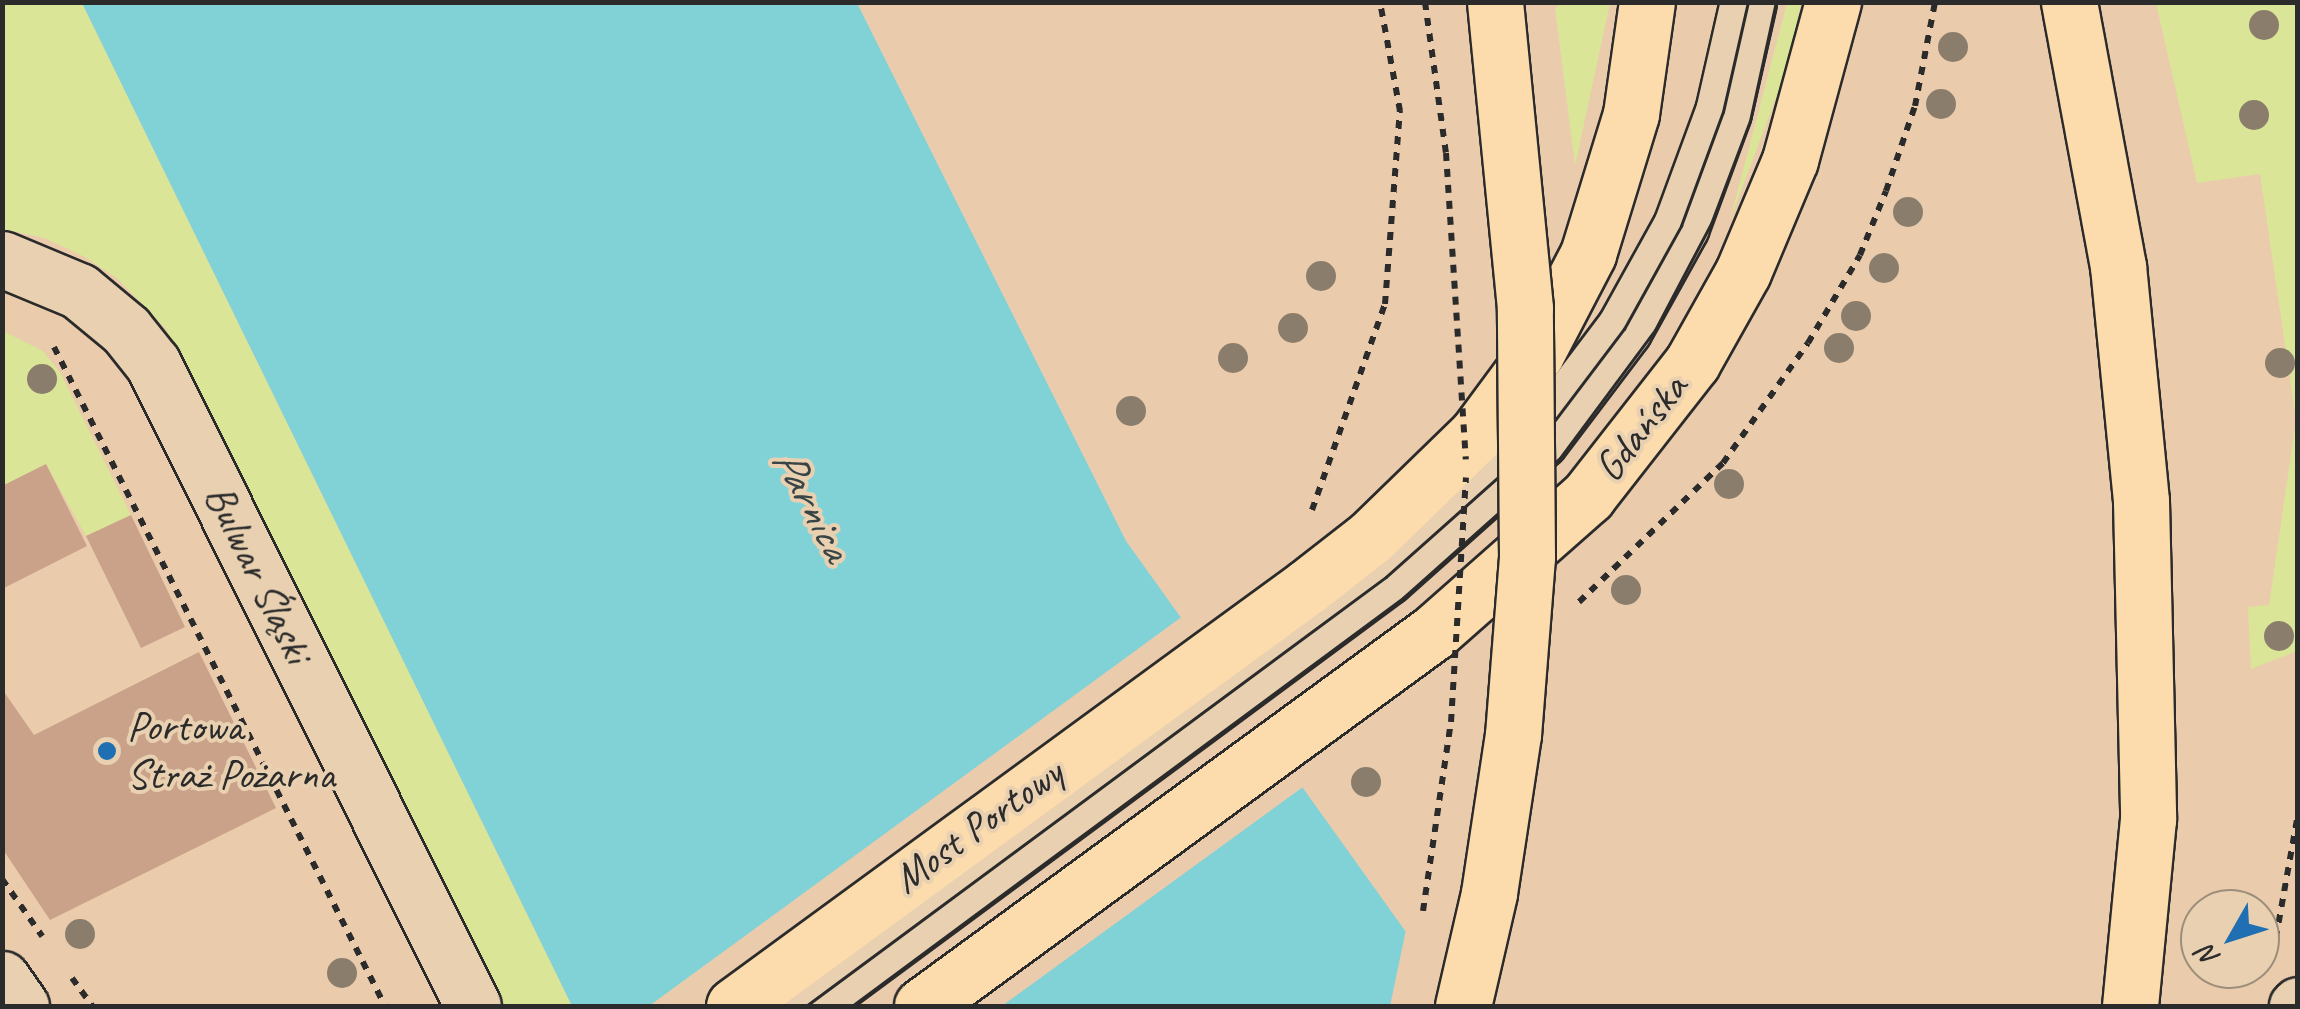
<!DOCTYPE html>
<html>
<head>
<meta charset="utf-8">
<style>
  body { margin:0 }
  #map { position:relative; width:2300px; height:1009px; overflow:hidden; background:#eacbac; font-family:Caveat,sans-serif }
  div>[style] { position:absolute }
  .green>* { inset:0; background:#dae598 }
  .water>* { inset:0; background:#81d2d7 }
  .pier>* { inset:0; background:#eacbac }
  .building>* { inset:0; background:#c9a289 }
  .path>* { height:6px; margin-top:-3px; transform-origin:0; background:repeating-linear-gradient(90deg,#2b2b2b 0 8px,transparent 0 16px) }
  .roads { filter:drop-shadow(2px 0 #2b2b2b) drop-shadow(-2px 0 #2b2b2b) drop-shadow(0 2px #2b2b2b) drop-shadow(0 -2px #2b2b2b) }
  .minor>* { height:55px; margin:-27.5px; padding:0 27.5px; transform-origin:27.5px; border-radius:27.5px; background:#e8d0b0 }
  .major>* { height:55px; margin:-27.5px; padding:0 27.5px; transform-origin:27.5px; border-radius:27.5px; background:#fcdcac }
  .tram>* { height:2.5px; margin:-1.25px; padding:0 1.25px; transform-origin:1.25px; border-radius:1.25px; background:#2b2b2b }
  .path-bridge>* { height:6px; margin-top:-3px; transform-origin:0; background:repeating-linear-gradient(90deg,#2b2b2b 0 8px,transparent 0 16px) }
  .bridges { filter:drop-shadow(2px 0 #2b2b2b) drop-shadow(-2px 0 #2b2b2b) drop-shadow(0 2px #2b2b2b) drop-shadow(0 -2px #2b2b2b) }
  .major-bridge>* { height:55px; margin:-27.5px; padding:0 27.5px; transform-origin:27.5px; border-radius:27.5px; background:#fcdcac }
  .trees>* { width:30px; height:30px; margin:-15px; border-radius:50%; background:#8a7d6b }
  .dots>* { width:28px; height:28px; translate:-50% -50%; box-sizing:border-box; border:5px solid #e8d0b0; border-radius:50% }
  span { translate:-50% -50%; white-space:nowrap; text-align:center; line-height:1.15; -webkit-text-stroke:8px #e8d0b0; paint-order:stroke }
  .street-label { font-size:42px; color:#2b2b2b }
  .poi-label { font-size:42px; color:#2b2b2b }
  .left { translate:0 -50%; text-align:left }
  .water-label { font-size:45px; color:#384445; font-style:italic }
  .frame { position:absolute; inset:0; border:5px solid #2b2b2b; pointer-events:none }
  .north { position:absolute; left:2180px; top:889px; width:100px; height:100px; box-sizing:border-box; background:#e8d0b0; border:2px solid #9c8e7b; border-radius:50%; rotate:231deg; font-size:28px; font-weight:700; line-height:40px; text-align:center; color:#2b2b2b }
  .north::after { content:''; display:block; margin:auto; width:35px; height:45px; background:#1f6fb2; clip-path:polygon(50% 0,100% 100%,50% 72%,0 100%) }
</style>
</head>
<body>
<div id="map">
  <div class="green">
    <i style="clip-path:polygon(1565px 2px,1610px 3px,1575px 166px,1555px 8px)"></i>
    <i style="clip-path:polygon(3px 3px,82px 3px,572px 1006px,502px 1006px,166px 329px,118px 279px,85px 257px,44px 238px,3px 229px)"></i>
    <i style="clip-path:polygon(1787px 3px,1801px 3px,1788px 66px,1730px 220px)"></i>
    <i style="clip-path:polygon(2156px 3px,2297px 3px,2297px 651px,2251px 669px,2248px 607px,2269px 605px,2296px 420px,2260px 174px,2197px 183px)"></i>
    <i style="clip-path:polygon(3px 331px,43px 351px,61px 374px,131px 515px,86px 536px,46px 464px,3px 486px)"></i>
  </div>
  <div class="water">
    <i style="clip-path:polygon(82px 3px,857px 3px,1126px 541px,1459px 1006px,572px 1006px)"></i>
  </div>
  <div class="pier">
    <i style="clip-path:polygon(1187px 613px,1307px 784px,1002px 1006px,649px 1006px)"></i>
    <i style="clip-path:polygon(1407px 925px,1463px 1004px,1464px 1006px,1390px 1006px)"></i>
  </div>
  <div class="building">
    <i style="clip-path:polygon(46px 464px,87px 546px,2px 589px,2px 486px)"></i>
    <i style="clip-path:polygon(131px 515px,185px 627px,141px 648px,86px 536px)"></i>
    <i style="clip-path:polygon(199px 652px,276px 808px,50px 920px,2px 848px,2px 689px,34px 735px)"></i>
  </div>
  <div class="path">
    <i style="left:54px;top:347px;width:737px;rotate:63.33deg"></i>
    <i style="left:1312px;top:510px;width:219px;rotate:-70.5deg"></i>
    <i style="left:1385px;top:304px;width:194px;rotate:-85.6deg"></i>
    <i style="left:1400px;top:111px;width:111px;rotate:-100.4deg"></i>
    <i style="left:1579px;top:602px;width:200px;rotate:-44deg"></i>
    <i style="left:1723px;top:463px;width:147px;rotate:-54.7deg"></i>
    <i style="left:1808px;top:343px;width:102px;rotate:-59.4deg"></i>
    <i style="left:1860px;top:255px;width:69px;rotate:-67.9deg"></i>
    <i style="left:1886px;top:191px;width:90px;rotate:-71.2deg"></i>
    <i style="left:1915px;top:106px;width:106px;rotate:-79.1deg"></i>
    <i style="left:2px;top:879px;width:70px;rotate:54.9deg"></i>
    <i style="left:2273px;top:954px;width:143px;rotate:-79.9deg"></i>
    <i style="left:72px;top:978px;width:34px;rotate:54deg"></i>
  </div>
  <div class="roads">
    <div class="minor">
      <i style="left:2px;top:259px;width:83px;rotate:22.6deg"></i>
      <i style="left:79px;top:291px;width:61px;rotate:39.7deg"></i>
      <i style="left:126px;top:330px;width:43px;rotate:51.5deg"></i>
      <i style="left:153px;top:364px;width:717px;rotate:63.51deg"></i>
      <i style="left:2px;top:979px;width:33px;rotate:55deg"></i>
      <i style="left:806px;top:1006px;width:721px;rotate:-36.49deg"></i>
      <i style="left:1386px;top:577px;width:206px;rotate:-41.7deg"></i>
      <i style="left:1540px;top:440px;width:139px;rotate:-52.9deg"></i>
      <i style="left:1624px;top:329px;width:118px;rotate:-61deg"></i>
      <i style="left:1681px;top:226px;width:121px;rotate:-69.8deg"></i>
      <i style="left:1723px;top:112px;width:113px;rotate:-77.2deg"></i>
      <i style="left:2297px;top:1006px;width:1px;rotate:-45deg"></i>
    </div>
    <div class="major">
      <i style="left:2069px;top:2px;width:269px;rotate:79.5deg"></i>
      <i style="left:2118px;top:266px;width:236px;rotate:84.4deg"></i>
      <i style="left:2141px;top:501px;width:318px;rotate:88.7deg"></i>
      <i style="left:2148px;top:819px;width:188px;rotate:95.5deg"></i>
      <i style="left:734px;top:1006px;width:710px;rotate:-36.18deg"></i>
      <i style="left:1307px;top:587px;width:81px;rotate:-38deg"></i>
      <i style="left:1371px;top:537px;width:146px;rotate:-44.2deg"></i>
      <i style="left:1476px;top:435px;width:101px;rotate:-53.5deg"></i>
      <i style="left:1536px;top:354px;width:113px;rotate:-62.5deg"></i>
      <i style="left:1588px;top:254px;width:146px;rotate:-72.9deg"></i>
      <i style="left:1631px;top:114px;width:113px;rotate:-81.9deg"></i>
      <i style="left:922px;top:1006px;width:634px;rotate:-36.15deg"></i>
      <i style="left:1434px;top:632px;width:205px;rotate:-41.4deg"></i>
      <i style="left:1588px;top:496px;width:169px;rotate:-52deg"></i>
      <i style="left:1692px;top:363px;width:104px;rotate:-60.7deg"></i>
      <i style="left:1743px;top:272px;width:121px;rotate:-67.2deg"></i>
      <i style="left:1790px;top:160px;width:164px;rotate:-74.8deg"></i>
    </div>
  </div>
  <div class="tram">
    <i style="left:806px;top:1006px;width:721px;rotate:-36.49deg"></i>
    <i style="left:1386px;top:577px;width:206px;rotate:-41.7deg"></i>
    <i style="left:1540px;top:440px;width:139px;rotate:-52.9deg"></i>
    <i style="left:1624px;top:329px;width:118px;rotate:-61deg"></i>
    <i style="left:1681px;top:226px;width:121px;rotate:-69.8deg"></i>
    <i style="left:1723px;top:112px;width:113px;rotate:-77.2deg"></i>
    <i style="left:852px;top:1006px;width:686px;rotate:-36.52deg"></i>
    <i style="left:1403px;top:598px;width:210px;rotate:-41.7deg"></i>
    <i style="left:1560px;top:458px;width:159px;rotate:-53.4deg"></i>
    <i style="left:1655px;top:330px;width:120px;rotate:-62.2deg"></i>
    <i style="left:1711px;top:224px;width:110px;rotate:-69.3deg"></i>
    <i style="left:1750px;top:121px;width:122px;rotate:-77.7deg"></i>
  </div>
  <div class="path-bridge">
    <i style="left:1425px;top:2px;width:152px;rotate:82.1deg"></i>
    <i style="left:1446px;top:153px;width:307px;rotate:86.3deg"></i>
    <i style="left:1423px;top:911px;width:191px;rotate:-81.6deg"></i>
    <i style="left:1451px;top:722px;width:245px;rotate:-86.5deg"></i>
  </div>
  <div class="bridges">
    <div class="major-bridge">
      <i style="left:1463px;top:1006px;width:116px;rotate:-77deg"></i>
      <i style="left:1489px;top:893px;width:160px;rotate:-81.4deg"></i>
      <i style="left:1513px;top:735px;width:179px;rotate:-85.5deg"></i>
      <i style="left:1527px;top:557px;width:249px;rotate:-90.5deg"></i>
      <i style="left:1525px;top:308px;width:307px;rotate:-95.6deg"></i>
    </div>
  </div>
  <div class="trees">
    <i style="left:2264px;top:25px"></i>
    <i style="left:1953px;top:47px"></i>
    <i style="left:1941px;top:104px"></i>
    <i style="left:2254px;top:115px"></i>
    <i style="left:1908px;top:212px"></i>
    <i style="left:1884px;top:268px"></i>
    <i style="left:1321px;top:276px"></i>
    <i style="left:1856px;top:316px"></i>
    <i style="left:1293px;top:328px"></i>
    <i style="left:1839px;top:348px"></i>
    <i style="left:1233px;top:358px"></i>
    <i style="left:2280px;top:363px"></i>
    <i style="left:42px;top:379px"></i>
    <i style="left:1131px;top:411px"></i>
    <i style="left:1729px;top:484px"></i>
    <i style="left:1626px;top:590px"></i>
    <i style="left:2279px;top:636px"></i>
    <i style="left:1366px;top:782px"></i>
    <i style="left:80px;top:934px"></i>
    <i style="left:342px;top:973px"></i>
  </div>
  <div class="dots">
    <i style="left:107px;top:751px;background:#1f6fb2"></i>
  </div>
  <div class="street-label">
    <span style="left:1641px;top:428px;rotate:-52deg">Gdańska</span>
    <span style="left:258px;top:574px;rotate:64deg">Bulwar Śląski</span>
    <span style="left:978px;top:826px;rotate:-36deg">Most Portowy</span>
  </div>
  <div class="poi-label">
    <span class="left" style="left:127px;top:751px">Portowa<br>Straż Pożarna</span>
  </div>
  <div class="water-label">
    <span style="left:812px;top:504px;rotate:62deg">Parnica</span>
  </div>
  <div class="frame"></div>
  <div class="north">N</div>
</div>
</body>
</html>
